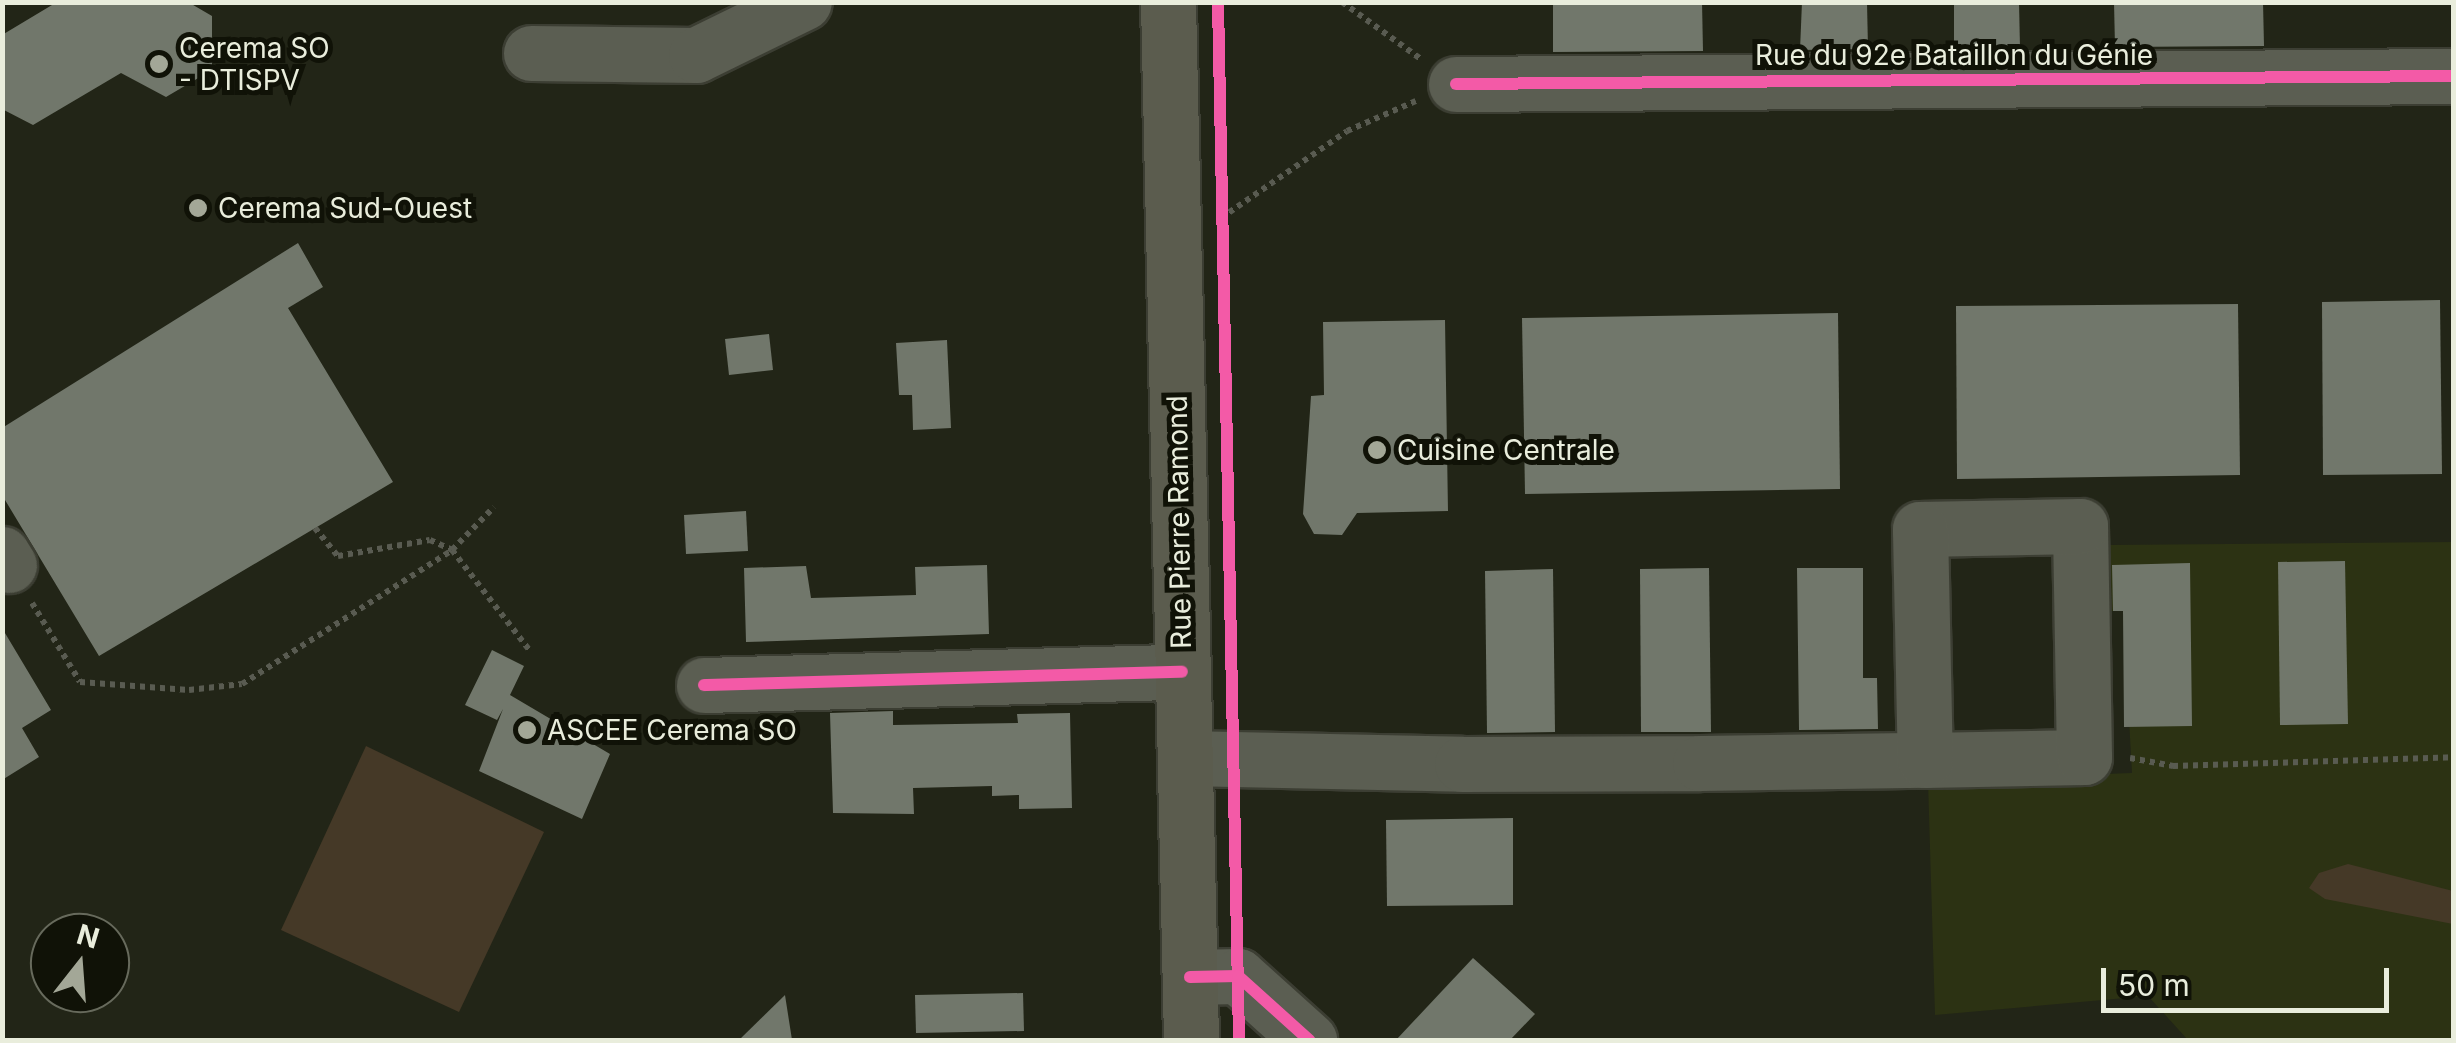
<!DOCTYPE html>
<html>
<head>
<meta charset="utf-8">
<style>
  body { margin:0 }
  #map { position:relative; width:2456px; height:1043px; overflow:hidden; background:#222517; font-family:Inter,sans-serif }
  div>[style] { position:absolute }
  .built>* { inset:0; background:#2c3213 }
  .green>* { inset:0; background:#453927 }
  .building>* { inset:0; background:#71776b }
  .path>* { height:6px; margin-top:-3px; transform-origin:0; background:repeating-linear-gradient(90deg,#595b51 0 5px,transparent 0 10px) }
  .roads { filter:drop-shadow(2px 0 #3c3e33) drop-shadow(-2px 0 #3c3e33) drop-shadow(0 2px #3c3e33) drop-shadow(0 -2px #3c3e33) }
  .minor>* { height:55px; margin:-27.5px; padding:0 27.5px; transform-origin:27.5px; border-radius:27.5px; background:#5b5e52 }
  .major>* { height:55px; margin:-27.5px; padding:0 27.5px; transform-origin:27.5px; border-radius:27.5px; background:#5b5c4e }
  .cycleway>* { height:12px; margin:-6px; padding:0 6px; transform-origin:6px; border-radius:6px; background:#f35aa7 }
  .dots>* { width:28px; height:28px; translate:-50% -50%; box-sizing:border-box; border:5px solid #101207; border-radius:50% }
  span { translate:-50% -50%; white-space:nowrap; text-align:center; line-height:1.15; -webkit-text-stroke:10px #101207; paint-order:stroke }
  .poi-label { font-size:28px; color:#e9eddc }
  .left { translate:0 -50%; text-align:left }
  .street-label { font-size:28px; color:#e9eddc }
  .frame { position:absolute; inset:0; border:5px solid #e9eddc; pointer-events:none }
  .north { position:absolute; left:30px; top:913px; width:100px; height:100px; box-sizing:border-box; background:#101207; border:2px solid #676a5c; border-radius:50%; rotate:17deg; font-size:28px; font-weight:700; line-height:40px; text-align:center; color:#e9eddc }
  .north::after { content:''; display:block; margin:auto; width:35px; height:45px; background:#a3a797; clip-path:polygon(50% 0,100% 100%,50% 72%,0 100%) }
  .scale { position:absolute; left:2101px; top:968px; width:288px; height:45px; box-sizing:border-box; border:5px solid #e9eddc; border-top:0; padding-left:12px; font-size:30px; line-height:35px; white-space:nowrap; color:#e9eddc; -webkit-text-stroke:8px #101207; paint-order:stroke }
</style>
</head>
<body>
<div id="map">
  <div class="built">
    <i style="clip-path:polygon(2453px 542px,2453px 1040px,2188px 1040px,2148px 996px,1935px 1015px,1928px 781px,2132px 773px,2123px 611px,2110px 611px,2109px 545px)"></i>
  </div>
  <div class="green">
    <i style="clip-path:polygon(366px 746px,544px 832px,459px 1012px,281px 930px)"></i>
    <i style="clip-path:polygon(2348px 864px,2453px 891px,2453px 924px,2325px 899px,2309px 888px,2319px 873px)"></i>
  </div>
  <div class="building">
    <i style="clip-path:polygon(57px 2px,188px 2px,212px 16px,212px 70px,166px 97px,121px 73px,33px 125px,2px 109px,2px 35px)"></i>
    <i style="clip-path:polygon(1553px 2px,1702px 2px,1703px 51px,1553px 52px)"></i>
    <i style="clip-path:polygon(1802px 2px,1867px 2px,1868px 49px,1800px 50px)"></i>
    <i style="clip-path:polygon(1954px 2px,2019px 2px,2020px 48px,1954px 49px)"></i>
    <i style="clip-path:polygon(2114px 2px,2263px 2px,2264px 46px,2115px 47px)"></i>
    <i style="clip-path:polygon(298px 243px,323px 287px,288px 308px,393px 482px,99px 656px,2px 495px,2px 428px)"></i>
    <i style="clip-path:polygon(2440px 300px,2442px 474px,2323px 475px,2322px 302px)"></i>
    <i style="clip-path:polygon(2238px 304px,2240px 475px,1957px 479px,1956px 306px)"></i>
    <i style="clip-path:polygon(1838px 313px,1840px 489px,1525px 494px,1522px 318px)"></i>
    <i style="clip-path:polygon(1445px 320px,1448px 511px,1357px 513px,1342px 535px,1314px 534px,1303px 514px,1311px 396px,1324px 395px,1323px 322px)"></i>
    <i style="clip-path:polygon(769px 334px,773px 370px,729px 375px,725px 339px)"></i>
    <i style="clip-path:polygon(947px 340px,951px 428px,913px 430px,912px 395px,899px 395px,896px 343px)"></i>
    <i style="clip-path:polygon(746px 511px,748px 551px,686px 554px,684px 515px)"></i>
    <i style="clip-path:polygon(2345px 561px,2348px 724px,2280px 725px,2278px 562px)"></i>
    <i style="clip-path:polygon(2190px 563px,2192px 726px,2124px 727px,2123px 611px,2113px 611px,2112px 565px)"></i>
    <i style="clip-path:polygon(987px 565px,989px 634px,746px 642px,744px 568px,806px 566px,811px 598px,916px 595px,915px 567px)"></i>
    <i style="clip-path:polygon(1709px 568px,1711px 732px,1641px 732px,1640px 569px)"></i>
    <i style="clip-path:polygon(1797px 568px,1863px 568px,1863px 678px,1877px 678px,1878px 729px,1799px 730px)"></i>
    <i style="clip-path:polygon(1553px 569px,1555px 732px,1487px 733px,1485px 571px)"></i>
    <i style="clip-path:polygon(2px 628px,51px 710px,22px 728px,39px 757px,2px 780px)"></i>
    <i style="clip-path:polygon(492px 650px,524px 666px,510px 695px,610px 754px,582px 819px,479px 771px,503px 709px,497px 720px,465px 705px)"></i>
    <i style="clip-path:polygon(893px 711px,893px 725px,1018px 723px,1017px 714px,1070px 713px,1072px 808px,1019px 809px,1019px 795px,992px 796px,992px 786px,913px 788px,914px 814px,833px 813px,830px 713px)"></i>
    <i style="clip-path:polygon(1513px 818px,1513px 905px,1387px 906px,1386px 820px)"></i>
    <i style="clip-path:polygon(1473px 958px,1535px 1014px,1510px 1040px,1396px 1040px)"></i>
    <i style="clip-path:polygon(1023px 993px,1024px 1031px,916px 1033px,915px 995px)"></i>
    <i style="clip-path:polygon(785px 995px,792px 1040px,739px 1040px)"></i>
  </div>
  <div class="path">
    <i style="left:1342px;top:2px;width:99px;rotate:35.9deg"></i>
    <i style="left:1221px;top:218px;width:153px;rotate:-34.6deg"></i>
    <i style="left:1347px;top:131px;width:75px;rotate:-23.5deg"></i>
    <i style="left:315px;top:528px;width:36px;rotate:51deg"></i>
    <i style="left:338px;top:556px;width:93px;rotate:-9.9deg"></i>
    <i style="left:430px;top:540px;width:24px;rotate:24deg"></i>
    <i style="left:452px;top:550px;width:128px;rotate:52.3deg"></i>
    <i style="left:32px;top:603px;width:92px;rotate:58.7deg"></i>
    <i style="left:80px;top:682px;width:109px;rotate:4.2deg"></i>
    <i style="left:189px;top:690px;width:53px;rotate:-6.5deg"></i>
    <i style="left:242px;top:684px;width:249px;rotate:-32.5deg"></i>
    <i style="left:452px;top:550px;width:60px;rotate:-45.7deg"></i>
    <i style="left:2130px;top:758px;width:44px;rotate:10.5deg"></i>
    <i style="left:2173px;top:766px;width:281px;rotate:-1.8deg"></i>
  </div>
  <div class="roads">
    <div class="minor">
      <i style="left:531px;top:53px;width:165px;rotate:0.7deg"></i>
      <i style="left:696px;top:55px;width:120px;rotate:-26.1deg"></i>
      <i style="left:1456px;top:84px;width:998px;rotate:-0.46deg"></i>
      <i style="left:2px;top:554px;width:13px;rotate:58deg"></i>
      <i style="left:704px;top:685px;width:478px;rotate:-1.6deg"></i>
      <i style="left:1185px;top:758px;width:277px;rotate:1.2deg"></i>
      <i style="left:1462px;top:764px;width:238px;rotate:-0.2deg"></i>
      <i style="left:1700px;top:763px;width:225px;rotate:-0.8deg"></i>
      <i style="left:1925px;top:760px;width:159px;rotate:-1.1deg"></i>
      <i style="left:2084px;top:757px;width:231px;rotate:-91deg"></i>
      <i style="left:2080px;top:526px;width:160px;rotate:178.9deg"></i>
      <i style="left:1920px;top:529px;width:231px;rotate:88.8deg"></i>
      <i style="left:1190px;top:977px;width:48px;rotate:-1.2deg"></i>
      <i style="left:1238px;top:976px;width:96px;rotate:42deg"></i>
    </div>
    <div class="major">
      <i style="left:1168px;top:2px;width:1038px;rotate:88.73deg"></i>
    </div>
  </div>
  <div class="cycleway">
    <i style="left:1218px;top:2px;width:1038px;rotate:88.84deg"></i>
    <i style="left:1456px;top:84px;width:998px;rotate:-0.46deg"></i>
    <i style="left:704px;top:685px;width:478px;rotate:-1.6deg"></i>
    <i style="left:1190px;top:977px;width:48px;rotate:-1.2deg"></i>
    <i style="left:1238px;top:976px;width:96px;rotate:42deg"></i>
  </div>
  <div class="dots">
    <i style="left:159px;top:64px;background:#a3a797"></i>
    <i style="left:198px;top:208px;background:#a3a797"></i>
    <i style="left:1377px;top:450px;background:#a3a797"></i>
    <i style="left:527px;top:730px;background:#a3a797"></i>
  </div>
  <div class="poi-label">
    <span class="left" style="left:179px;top:64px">Cerema SO<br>- DTISPV</span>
    <span class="left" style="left:218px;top:208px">Cerema Sud-Ouest</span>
    <span class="left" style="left:1397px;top:450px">Cuisine Centrale</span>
    <span class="left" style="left:547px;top:730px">ASCEE Cerema SO</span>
  </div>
  <div class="street-label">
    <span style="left:1954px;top:55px">Rue du 92e Bataillon du Génie</span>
    <span style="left:1179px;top:522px;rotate:-91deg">Rue Pierre Ramond</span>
  </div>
  <div class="frame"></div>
  <div class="north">N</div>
  <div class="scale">50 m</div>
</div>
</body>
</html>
